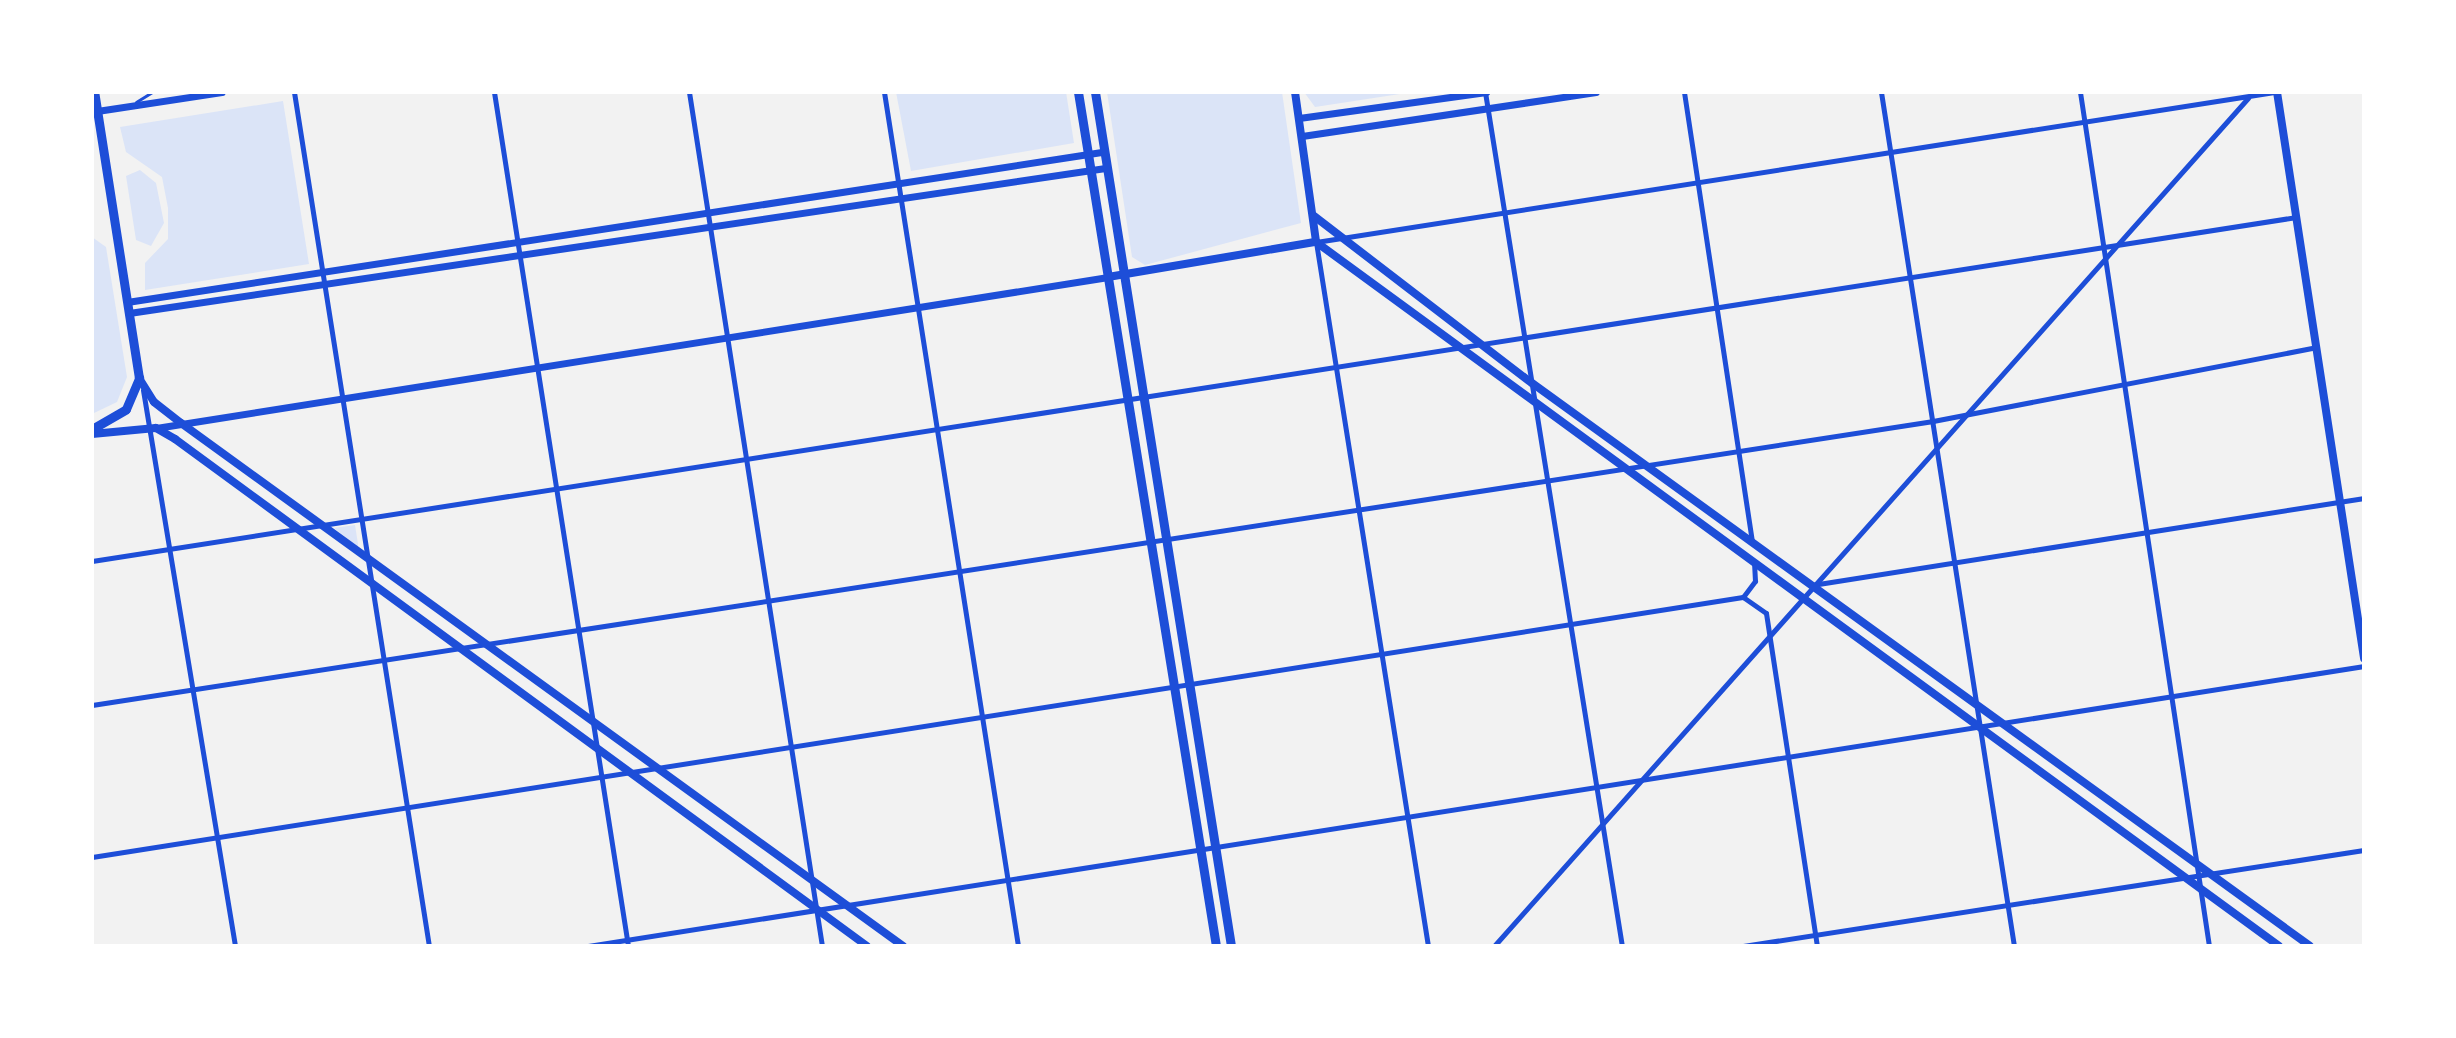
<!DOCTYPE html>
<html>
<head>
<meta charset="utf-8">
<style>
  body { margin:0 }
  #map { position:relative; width:2456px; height:1038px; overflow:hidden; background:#f2f2f2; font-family:Quicksand,sans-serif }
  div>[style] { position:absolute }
  .green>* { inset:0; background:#dbe4f7 }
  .service>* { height:3px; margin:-1.5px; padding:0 1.5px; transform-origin:1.5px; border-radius:1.5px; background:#1d4ed8 }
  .minor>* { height:5px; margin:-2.5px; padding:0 2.5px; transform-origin:2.5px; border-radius:2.5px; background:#1d4ed8 }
  .tertiary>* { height:7px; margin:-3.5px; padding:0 3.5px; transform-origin:3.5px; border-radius:3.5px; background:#1d4ed8 }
  .secondary>* { height:8px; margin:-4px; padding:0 4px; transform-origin:4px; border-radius:4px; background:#1d4ed8 }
  .primary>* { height:9px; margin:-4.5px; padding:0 4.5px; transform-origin:4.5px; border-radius:4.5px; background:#1d4ed8 }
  span { translate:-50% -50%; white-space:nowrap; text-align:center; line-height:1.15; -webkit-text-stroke:6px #fff; paint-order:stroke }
  .frame { position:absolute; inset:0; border:94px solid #fff; pointer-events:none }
</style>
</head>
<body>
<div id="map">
  <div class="green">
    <i style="clip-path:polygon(896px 92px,1066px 92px,1074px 143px,911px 171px)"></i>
    <i style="clip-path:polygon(1107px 92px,1282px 92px,1301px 223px,1145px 265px,1132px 257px)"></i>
    <i style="clip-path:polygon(1304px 92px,1413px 92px,1315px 107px)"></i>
    <i style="clip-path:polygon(283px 101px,309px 264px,145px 290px,145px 263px,168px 239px,168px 208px,162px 177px,126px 152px,120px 127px)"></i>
    <i style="clip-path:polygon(140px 170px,156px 183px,164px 223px,151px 246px,136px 240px,126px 176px)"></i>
    <i style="clip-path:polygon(92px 237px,106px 247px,127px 377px,117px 402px,92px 414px)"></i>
    <i style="clip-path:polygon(355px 525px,358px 544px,358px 547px,334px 528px)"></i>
  </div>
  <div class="service">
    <i style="left:136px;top:102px;width:19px;rotate:-32deg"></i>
  </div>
  <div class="minor">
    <i style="left:294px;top:92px;width:865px;rotate:81.02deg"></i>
    <i style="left:494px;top:92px;width:864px;rotate:81.08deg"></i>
    <i style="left:689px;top:92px;width:864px;rotate:81.15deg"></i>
    <i style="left:884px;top:92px;width:864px;rotate:81.08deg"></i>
    <i style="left:1485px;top:92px;width:865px;rotate:80.89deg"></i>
    <i style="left:1684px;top:92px;width:454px;rotate:81.4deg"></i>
    <i style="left:1881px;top:92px;width:864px;rotate:81.15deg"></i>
    <i style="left:2080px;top:92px;width:864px;rotate:81.41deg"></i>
    <i style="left:143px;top:390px;width:564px;rotate:80.6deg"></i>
    <i style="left:92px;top:561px;width:2231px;rotate:-8.87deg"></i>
    <i style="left:1812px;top:585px;width:559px;rotate:-8.96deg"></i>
    <i style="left:1743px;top:597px;width:20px;rotate:-53deg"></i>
    <i style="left:1755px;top:581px;width:19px;rotate:-93deg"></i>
    <i style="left:92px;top:705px;width:1863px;rotate:-8.77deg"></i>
    <i style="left:1933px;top:421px;width:391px;rotate:-10.9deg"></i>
    <i style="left:92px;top:857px;width:1671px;rotate:-8.95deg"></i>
    <i style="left:1743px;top:597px;width:28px;rotate:35deg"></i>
    <i style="left:1766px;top:613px;width:337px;rotate:81.3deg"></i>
    <i style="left:588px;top:946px;width:1798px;rotate:-8.96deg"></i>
    <i style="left:1428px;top:946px;width:713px;rotate:-99.04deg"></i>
    <i style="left:1316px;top:242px;width:970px;rotate:-8.9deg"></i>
    <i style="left:1494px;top:946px;width:1135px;rotate:-48.36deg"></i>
    <i style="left:1743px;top:946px;width:628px;rotate:-8.79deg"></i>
  </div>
  <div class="tertiary">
    <i style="left:97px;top:111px;width:126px;rotate:-8.6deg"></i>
    <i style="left:1299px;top:118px;width:189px;rotate:-7.9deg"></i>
    <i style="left:1302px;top:136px;width:297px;rotate:-8.5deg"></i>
    <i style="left:127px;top:302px;width:986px;rotate:-8.75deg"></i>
    <i style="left:129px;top:313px;width:987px;rotate:-8.45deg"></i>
    <i style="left:156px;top:428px;width:964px;rotate:-9.01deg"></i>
  </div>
  <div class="secondary">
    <i style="left:1295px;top:92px;width:151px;rotate:82deg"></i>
    <i style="left:2277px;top:92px;width:573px;rotate:81.26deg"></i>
    <i style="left:1314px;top:216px;width:275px;rotate:37.5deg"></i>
    <i style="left:1532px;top:383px;width:960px;rotate:35.89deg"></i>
    <i style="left:1316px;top:242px;width:1193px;rotate:36.17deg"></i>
    <i style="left:1108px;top:277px;width:211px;rotate:-9.6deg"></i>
    <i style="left:139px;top:378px;width:28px;rotate:58deg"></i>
    <i style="left:154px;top:402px;width:34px;rotate:38deg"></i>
    <i style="left:181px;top:423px;width:892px;rotate:35.92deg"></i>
    <i style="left:92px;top:434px;width:64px;rotate:-5.4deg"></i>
    <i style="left:156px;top:428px;width:22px;rotate:30deg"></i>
    <i style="left:175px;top:439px;width:858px;rotate:36.23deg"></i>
  </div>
  <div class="primary">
    <i style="left:1078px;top:92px;width:865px;rotate:80.82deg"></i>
    <i style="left:1095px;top:92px;width:865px;rotate:80.95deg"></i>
    <i style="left:92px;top:429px;width:39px;rotate:-30deg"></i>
    <i style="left:126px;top:409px;width:34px;rotate:-67deg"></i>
    <i style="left:139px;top:378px;width:290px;rotate:-98.9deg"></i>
  </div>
  <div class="frame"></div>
</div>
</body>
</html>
